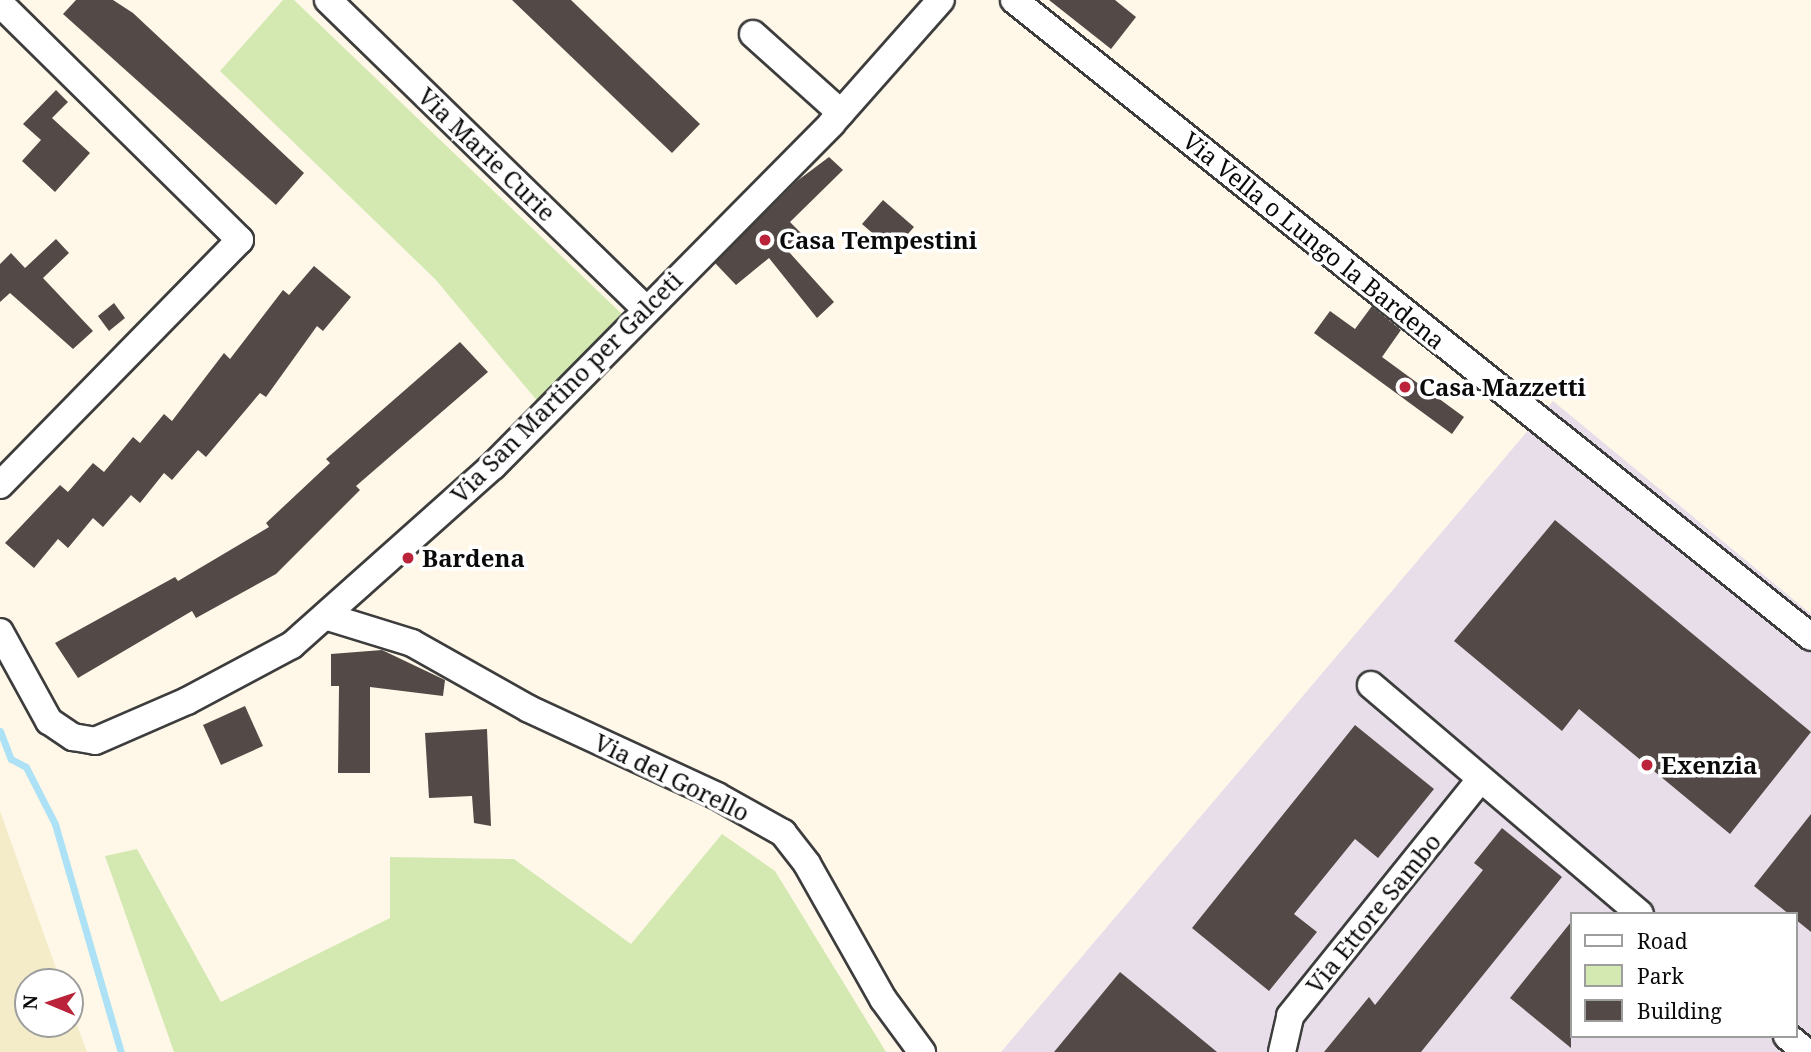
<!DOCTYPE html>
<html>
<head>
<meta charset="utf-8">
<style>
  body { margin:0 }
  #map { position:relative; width:1811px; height:1052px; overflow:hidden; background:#fff8e8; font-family:"Noto Serif",serif }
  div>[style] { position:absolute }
  .industrial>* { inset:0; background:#e7deea }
  .farmland>* { inset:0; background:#f4ecc9 }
  .green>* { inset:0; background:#d4e8b2 }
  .stream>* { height:7px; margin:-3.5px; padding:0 3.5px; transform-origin:3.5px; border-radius:3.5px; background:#ade2f6 }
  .building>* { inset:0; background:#534a47 }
  .roads { filter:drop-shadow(2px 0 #3d3d3d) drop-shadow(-2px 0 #3d3d3d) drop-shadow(0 2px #3d3d3d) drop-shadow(0 -2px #3d3d3d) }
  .street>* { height:26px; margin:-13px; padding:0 13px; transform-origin:13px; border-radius:13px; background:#fff }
  .dots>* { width:19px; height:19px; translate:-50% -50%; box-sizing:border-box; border:4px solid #fff; border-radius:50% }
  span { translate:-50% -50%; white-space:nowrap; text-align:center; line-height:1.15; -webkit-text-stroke:7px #fff; paint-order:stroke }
  .street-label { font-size:24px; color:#0a0a0a }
  .poi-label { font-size:24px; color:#0a0a0a; font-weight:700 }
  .left { translate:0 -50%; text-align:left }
  .legend { position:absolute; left:1570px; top:912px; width:228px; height:126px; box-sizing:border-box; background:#fff; border:2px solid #9d9d9d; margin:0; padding:9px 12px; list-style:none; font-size:21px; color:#0a0a0a }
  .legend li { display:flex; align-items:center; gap:14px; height:35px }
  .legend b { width:35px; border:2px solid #9d9d9d }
  .north { position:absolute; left:14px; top:968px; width:70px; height:70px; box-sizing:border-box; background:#fff; border:2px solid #9d9d9d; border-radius:50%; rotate:272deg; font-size:19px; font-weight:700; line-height:28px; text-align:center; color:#0a0a0a }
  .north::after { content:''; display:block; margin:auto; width:24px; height:32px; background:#ba2339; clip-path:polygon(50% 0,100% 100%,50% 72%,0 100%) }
</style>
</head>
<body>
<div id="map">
  <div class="industrial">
    <i style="clip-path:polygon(evenodd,1553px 401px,1811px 614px,1811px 1052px,1001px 1052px,1553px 401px,1571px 914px,1795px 914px,1795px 1036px,1571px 1036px,1571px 914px)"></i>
  </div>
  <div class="farmland">
    <i style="clip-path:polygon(0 811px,61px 982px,28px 982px,28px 1024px,70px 1024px,70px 1006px,87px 1052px,0 1052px)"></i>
  </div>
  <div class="green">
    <i style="clip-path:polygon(283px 0,294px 0,624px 316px,539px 403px,435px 279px,220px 71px)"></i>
    <i style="clip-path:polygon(722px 834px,775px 871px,886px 1052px,174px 1052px,105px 856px,137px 849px,221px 1002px,390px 918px,390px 857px,514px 859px,631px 944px)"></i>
  </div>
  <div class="stream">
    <i style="left:0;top:731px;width:30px;rotate:69deg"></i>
    <i style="left:11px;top:759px;width:17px;rotate:28deg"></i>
    <i style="left:26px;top:767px;width:64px;rotate:63deg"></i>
    <i style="left:55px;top:824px;width:237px;rotate:73.9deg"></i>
  </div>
  <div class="building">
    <i style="clip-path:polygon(76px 0,113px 0,133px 13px,304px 173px,276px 205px,63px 14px)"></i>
    <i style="clip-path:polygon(512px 0,571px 0,700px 124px,672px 153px)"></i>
    <i style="clip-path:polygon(1049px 0,1115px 0,1136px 17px,1111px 49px)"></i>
    <i style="clip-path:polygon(56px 90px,68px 102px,52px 118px,90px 153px,55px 192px,22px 161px,41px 140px,23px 124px)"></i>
    <i style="clip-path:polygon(829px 157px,843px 170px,790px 222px,803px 235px,789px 252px,834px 302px,817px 318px,769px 258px,736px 285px,715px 263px,797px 181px)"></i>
    <i style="clip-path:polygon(883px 200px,914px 227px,893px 251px,862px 224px)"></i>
    <i style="clip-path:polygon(56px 239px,69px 253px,43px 278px,93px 331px,73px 349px,10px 293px,0 302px,0 264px,11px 253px,25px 268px)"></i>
    <i style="clip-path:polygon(314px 266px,351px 297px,323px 331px,317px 326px,266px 397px,260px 393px,206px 457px,198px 450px,172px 480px,164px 473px,140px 503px,131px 495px,103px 527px,93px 518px,68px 548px,58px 539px,34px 568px,5px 543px,60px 485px,68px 492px,93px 463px,104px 472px,133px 437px,140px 443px,164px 414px,172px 421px,224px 353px,230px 359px,283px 290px,289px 295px)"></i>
    <i style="clip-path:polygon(114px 303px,125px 318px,109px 331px,98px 316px)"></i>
    <i style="clip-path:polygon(1372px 306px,1401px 330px,1382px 357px,1464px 417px,1452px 434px,1314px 333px,1330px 311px,1355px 329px)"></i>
    <i style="clip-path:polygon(460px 342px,488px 372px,356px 486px,360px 490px,276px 574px,196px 618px,192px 611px,78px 678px,55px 643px,175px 577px,178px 581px,269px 527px,266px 523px,330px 463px,326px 459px)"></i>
    <i style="clip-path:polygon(1555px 520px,1811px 732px,1730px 834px,1579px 709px,1562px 731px,1454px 641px)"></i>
    <i style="clip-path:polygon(382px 650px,445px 680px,443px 696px,370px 687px,370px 773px,338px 773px,339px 686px,331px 686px,331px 654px)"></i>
    <i style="clip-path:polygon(245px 706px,263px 746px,221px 765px,203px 725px)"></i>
    <i style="clip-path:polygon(1355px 725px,1434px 789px,1378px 858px,1355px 839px,1294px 914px,1317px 932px,1269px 991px,1192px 928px)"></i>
    <i style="clip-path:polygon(487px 729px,491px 826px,474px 823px,472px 796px,429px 798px,425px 733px)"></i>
    <i style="clip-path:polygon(1811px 814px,1811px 932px,1754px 886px)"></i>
    <i style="clip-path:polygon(1502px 828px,1562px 877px,1421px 1052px,1324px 1052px,1369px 997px,1375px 1005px,1483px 870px,1474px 863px)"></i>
    <i style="clip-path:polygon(1571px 922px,1571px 1048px,1510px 998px)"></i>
    <i style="clip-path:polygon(1120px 972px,1217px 1052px,1054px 1052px)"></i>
  </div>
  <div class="roads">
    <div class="street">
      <i style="left:328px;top:0;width:442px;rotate:44.2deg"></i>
      <i style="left:1014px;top:0;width:1020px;rotate:38.63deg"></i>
      <i style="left:753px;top:34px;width:118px;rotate:41.9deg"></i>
      <i style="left:0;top:485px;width:343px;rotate:-45.6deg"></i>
      <i style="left:240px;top:240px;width:327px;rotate:-135.4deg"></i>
      <i style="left:325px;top:616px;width:91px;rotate:17.2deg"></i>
      <i style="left:412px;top:643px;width:134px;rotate:29.4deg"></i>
      <i style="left:529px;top:709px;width:207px;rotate:24.8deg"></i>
      <i style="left:717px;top:796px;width:76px;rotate:29.3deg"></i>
      <i style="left:783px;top:833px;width:39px;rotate:52deg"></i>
      <i style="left:807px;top:864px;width:155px;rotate:60.6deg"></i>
      <i style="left:883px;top:999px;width:66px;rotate:53.7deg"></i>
      <i style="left:0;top:632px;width:102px;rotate:61.2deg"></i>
      <i style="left:49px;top:721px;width:29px;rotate:34deg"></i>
      <i style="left:73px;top:737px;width:22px;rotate:10deg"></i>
      <i style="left:95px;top:741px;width:100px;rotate:-23.5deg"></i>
      <i style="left:187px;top:701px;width:119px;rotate:-28.1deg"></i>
      <i style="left:292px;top:645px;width:269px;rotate:-41.7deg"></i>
      <i style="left:493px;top:466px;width:482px;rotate:-45.3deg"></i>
      <i style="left:832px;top:123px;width:164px;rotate:-48.5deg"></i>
      <i style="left:1371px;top:685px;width:353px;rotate:40.4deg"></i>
      <i style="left:1787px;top:1036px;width:25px;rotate:40deg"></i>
      <i style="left:1282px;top:1052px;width:37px;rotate:-77deg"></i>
      <i style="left:1290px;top:1016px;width:303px;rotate:-51.2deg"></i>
    </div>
  </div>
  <div class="dots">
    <i style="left:765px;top:240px;background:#ba2339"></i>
    <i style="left:1405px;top:387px;background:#ba2339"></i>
    <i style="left:408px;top:558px;background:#ba2339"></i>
    <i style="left:1647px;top:765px;background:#ba2339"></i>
  </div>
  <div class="street-label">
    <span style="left:487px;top:154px;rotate:44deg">Via Marie Curie</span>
    <span style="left:1314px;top:240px;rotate:39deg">Via Vella o Lungo la Bardena</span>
    <span style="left:566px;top:387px;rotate:-45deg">Via San Martino per Galceti</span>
    <span style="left:672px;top:777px;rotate:26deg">Via del Gorello</span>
    <span style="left:1373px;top:913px;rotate:-51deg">Via Ettore Sambo</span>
  </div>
  <div class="poi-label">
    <span class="left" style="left:779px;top:240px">Casa Tempestini</span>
    <span class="left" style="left:1419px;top:387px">Casa Mazzetti</span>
    <span class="left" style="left:422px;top:558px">Bardena</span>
    <span class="left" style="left:1661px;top:765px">Exenzia</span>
  </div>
  <ul class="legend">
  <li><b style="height:9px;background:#fff"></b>Road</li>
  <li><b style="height:19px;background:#d4e8b2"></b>Park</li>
  <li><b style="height:19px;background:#534a47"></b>Building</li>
  </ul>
  <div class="north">N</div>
</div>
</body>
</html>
